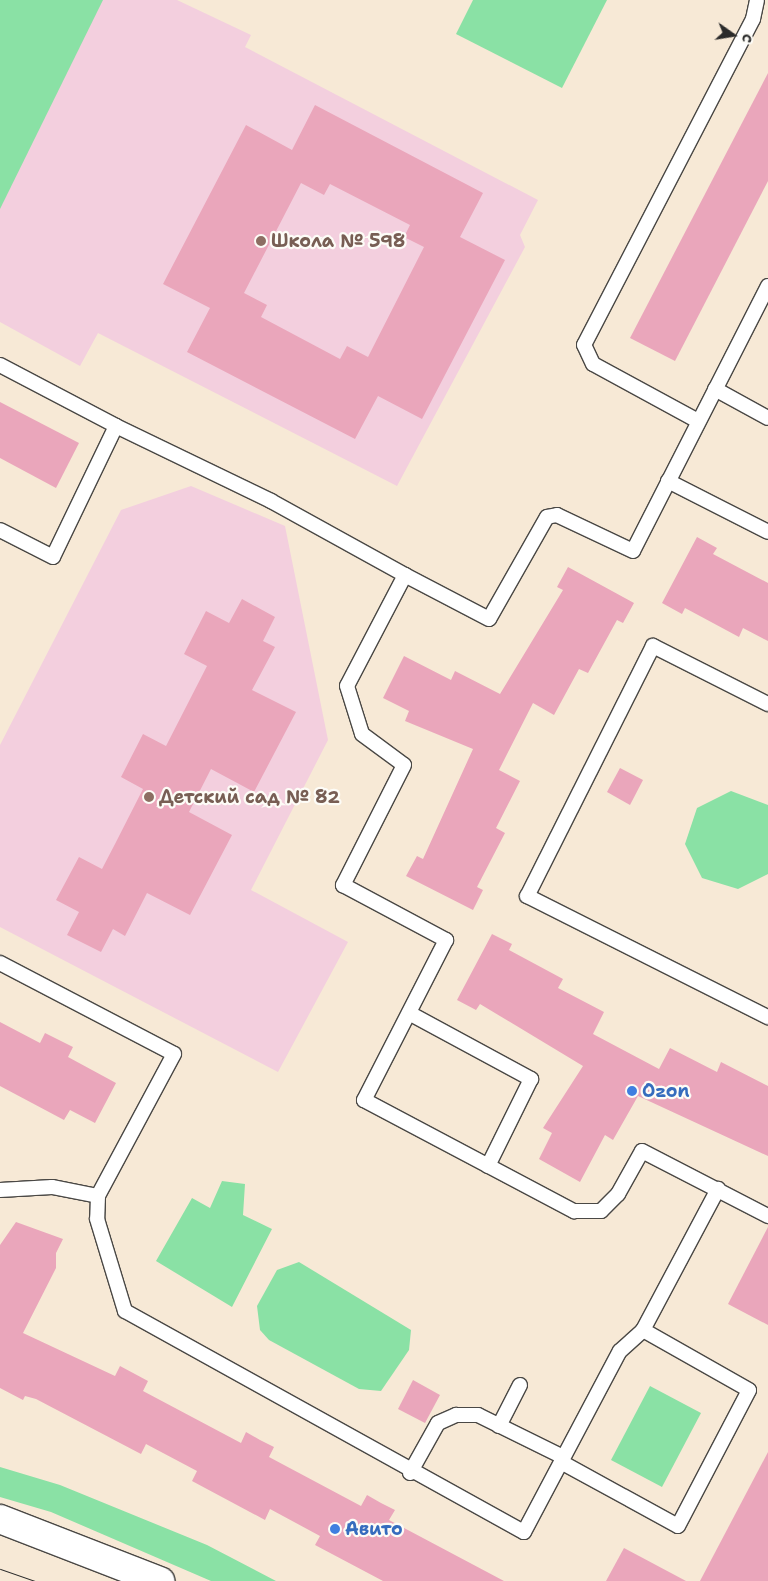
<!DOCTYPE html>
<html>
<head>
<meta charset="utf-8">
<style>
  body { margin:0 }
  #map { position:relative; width:768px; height:1581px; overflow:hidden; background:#f7e9d6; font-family:"Shantell Sans",sans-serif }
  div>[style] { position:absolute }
  .built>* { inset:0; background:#f3cfde }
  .green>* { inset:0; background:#8ae1a5 }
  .building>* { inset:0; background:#eaa6bb }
  .roads { filter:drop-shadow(1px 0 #4a4845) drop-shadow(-1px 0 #4a4845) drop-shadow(0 1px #4a4845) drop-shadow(0 -1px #4a4845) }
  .service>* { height:14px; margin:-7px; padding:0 7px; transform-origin:7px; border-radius:7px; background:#fff }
  .tertiary>* { height:28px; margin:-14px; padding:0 14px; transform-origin:14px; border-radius:14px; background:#fff }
  .tram>* { height:1px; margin:-0.5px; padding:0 0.5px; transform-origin:0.5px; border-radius:0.5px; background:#2b2b2b }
  .dots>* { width:14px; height:14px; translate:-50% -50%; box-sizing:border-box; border:2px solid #fdfcf7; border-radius:50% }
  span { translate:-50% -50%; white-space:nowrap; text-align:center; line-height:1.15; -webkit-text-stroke:4.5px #fdfcf7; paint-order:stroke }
  .education-label { font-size:18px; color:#785e54; font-weight:700 }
  .left { translate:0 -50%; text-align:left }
  .shop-label { font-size:18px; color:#366cbe; font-weight:700 }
  .north { position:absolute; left:708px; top:10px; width:50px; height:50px; -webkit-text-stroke:4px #fdfcf7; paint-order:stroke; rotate:103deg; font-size:14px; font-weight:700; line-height:20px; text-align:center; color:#2b2b2b }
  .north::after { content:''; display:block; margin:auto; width:18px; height:22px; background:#2b2b2b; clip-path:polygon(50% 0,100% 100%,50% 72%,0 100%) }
</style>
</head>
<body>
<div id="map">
  <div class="built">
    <i style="clip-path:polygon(0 0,177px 0,251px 35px,245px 47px,538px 200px,520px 235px,525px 247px,397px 486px,98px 333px,80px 366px,0 322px)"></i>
    <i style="clip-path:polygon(191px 486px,285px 526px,328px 740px,251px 890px,348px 942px,278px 1072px,0 927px,0 745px,121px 510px)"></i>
  </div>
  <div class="green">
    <i style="clip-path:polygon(0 0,103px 0,0 209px)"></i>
    <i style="clip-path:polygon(473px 0,607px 0,562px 88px,456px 34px)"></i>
    <i style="clip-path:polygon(731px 791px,768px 805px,768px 874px,738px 889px,702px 878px,685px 844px,697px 808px)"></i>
    <i style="clip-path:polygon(222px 1181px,245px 1184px,243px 1215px,272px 1229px,232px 1307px,156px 1261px,192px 1198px,210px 1208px)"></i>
    <i style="clip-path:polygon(299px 1262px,411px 1330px,409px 1350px,381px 1391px,359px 1389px,269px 1340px,260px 1330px,257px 1306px,277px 1270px)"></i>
    <i style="clip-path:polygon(650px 1386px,701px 1413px,662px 1487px,611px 1460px)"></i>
    <i style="clip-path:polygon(0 1467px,60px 1485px,207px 1545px,276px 1581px,211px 1581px,51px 1512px,0 1497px)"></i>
  </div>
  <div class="building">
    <i style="clip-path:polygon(768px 73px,768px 181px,675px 361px,630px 338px)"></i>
    <i style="clip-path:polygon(evenodd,315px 105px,483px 193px,460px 237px,505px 260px,422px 419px,378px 396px,355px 439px,187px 352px,210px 308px,163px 284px,246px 125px,292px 150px,315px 105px,301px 183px,324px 195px,330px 184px,410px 225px,404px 237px,424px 247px,368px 357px,347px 346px,340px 359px,261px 317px,267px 305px,244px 293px,301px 183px)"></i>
    <i style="clip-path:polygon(0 402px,79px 443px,56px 488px,0 458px)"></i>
    <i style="clip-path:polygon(697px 537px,717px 548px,713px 554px,768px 583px,768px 641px,743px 628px,739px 637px,685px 608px,682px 614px,662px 603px)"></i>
    <i style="clip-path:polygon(568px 567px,634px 603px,623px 623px,617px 620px,588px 673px,579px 669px,554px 715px,533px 703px,499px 770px,520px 781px,496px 828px,505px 833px,477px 887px,483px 890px,473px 910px,406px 876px,417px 856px,423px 859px,473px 749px,405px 721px,409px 711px,383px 698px,404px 656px,451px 680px,455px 671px,500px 694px,563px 590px,557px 587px)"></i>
    <i style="clip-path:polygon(242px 599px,275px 617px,263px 641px,275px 647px,252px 690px,296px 712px,254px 792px,211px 769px,189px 812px,232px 835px,190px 915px,147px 893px,125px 936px,113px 929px,101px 952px,67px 935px,79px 912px,56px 900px,79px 857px,102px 869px,115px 844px,143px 789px,121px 777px,143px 734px,166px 746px,207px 666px,184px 654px,206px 611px,229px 623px)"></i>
    <i style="clip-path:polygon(620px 768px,643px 780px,630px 805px,607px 792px)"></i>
    <i style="clip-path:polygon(492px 934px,512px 944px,509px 950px,563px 979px,558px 988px,604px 1012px,593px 1034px,659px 1069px,670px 1048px,717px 1072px,721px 1062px,768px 1086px,768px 1156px,638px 1096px,613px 1140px,605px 1135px,580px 1182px,539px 1159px,552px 1133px,543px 1128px,583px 1066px,480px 1004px,476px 1010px,457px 1000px)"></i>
    <i style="clip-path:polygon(0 1022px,40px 1043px,45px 1033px,73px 1047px,68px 1057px,116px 1083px,95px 1123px,70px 1110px,64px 1120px,0 1086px)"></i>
    <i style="clip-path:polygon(16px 1222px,63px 1239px,56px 1253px,56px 1268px,23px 1333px,115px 1376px,120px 1366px,148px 1381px,143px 1391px,241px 1443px,246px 1432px,260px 1440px,274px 1447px,269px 1457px,361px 1506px,367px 1495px,381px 1503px,395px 1510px,389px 1520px,504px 1581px,383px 1581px,315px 1545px,320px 1536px,270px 1509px,265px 1520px,192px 1481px,197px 1471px,146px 1444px,141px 1454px,36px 1399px,25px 1396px,23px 1400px,0 1388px,0 1245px)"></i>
    <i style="clip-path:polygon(768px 1227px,768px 1325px,728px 1304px)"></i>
    <i style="clip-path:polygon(413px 1380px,440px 1395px,425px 1423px,398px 1409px)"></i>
    <i style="clip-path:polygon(768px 1452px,768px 1581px,700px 1581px)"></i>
    <i style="clip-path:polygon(624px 1548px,686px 1581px,606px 1581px)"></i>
  </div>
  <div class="roads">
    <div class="service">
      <i style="left:768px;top:286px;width:297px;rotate:117deg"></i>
      <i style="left:633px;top:551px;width:84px;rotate:-154.7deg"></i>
      <i style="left:557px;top:515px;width:10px;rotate:169deg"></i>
      <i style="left:547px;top:517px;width:117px;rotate:119.6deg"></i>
      <i style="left:489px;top:619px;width:95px;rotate:-152.4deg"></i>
      <i style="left:405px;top:575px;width:125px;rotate:117.6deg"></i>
      <i style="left:347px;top:686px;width:50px;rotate:72.6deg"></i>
      <i style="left:362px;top:734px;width:52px;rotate:36.4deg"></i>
      <i style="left:404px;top:765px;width:135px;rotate:116.9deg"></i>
      <i style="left:343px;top:885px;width:117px;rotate:28.1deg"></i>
      <i style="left:446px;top:940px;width:180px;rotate:117.1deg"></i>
      <i style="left:364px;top:1100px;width:238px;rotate:27.9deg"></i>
      <i style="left:574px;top:1211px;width:27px"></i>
      <i style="left:601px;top:1211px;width:24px;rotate:-45deg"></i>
      <i style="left:618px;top:1194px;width:49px;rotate:-60.8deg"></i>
      <i style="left:642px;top:1151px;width:142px;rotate:27.3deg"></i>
      <i style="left:0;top:365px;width:131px;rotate:27.7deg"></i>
      <i style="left:116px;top:426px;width:145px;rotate:115.7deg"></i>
      <i style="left:53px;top:557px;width:59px;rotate:-153deg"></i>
      <i style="left:715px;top:389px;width:60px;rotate:28.7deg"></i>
      <i style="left:698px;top:421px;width:119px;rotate:-151.5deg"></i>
      <i style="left:593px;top:364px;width:21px;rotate:-115deg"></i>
      <i style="left:584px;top:345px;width:367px;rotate:-62.6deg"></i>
      <i style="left:753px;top:19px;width:19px;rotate:-78deg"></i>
      <i style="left:116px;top:426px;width:172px;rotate:25.8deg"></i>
      <i style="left:271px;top:501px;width:153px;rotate:28.9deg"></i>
      <i style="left:668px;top:481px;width:112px;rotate:27deg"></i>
      <i style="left:768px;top:704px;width:129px;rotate:-153.2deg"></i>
      <i style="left:653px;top:646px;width:280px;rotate:116.7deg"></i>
      <i style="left:527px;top:896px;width:270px;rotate:26.7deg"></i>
      <i style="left:0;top:963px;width:196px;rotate:27.6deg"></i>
      <i style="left:174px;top:1054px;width:161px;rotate:118.2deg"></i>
      <i style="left:98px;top:1196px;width:47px;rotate:-168.9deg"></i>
      <i style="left:52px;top:1187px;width:52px;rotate:176.7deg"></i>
      <i style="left:409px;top:1013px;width:139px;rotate:28.4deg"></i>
      <i style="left:531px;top:1079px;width:97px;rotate:116.3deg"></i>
      <i style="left:98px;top:1196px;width:23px;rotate:92deg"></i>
      <i style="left:97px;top:1219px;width:96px;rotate:73.1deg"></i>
      <i style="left:125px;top:1311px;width:456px;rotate:29deg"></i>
      <i style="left:524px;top:1532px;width:205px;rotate:-62.1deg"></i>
      <i style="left:620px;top:1351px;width:31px;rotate:-42deg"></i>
      <i style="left:643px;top:1330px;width:160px;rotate:-62deg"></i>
      <i style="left:499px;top:1426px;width:46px;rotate:-62.9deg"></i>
      <i style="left:561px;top:1462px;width:133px;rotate:28.7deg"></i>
      <i style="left:678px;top:1526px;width:153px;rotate:-62.4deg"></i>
      <i style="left:749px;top:1390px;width:122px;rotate:-150.5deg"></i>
      <i style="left:410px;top:1473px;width:57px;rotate:-60.8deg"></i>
      <i style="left:438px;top:1423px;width:20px;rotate:-24deg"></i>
      <i style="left:456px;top:1415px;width:22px"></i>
      <i style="left:478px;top:1415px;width:95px;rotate:26.3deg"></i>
    </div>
    <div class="tertiary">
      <i style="left:0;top:1519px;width:172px;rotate:21.2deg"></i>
    </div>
  </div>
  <div class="tram">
    <i style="left:0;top:1569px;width:37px;rotate:19deg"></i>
  </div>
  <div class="dots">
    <i style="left:261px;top:241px;background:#8d6e63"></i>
    <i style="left:149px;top:797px;background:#8d6e63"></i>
    <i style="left:632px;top:1091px;background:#3f7fe0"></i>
    <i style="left:335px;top:1529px;background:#3f7fe0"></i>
  </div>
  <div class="education-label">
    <span class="left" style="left:271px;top:241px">Школа № 598</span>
    <span class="left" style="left:159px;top:797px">Детский сад № 82</span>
  </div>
  <div class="shop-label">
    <span class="left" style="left:642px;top:1091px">Ozon</span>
    <span class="left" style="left:345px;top:1529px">Авито</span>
  </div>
  <div class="north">С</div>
</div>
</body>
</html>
